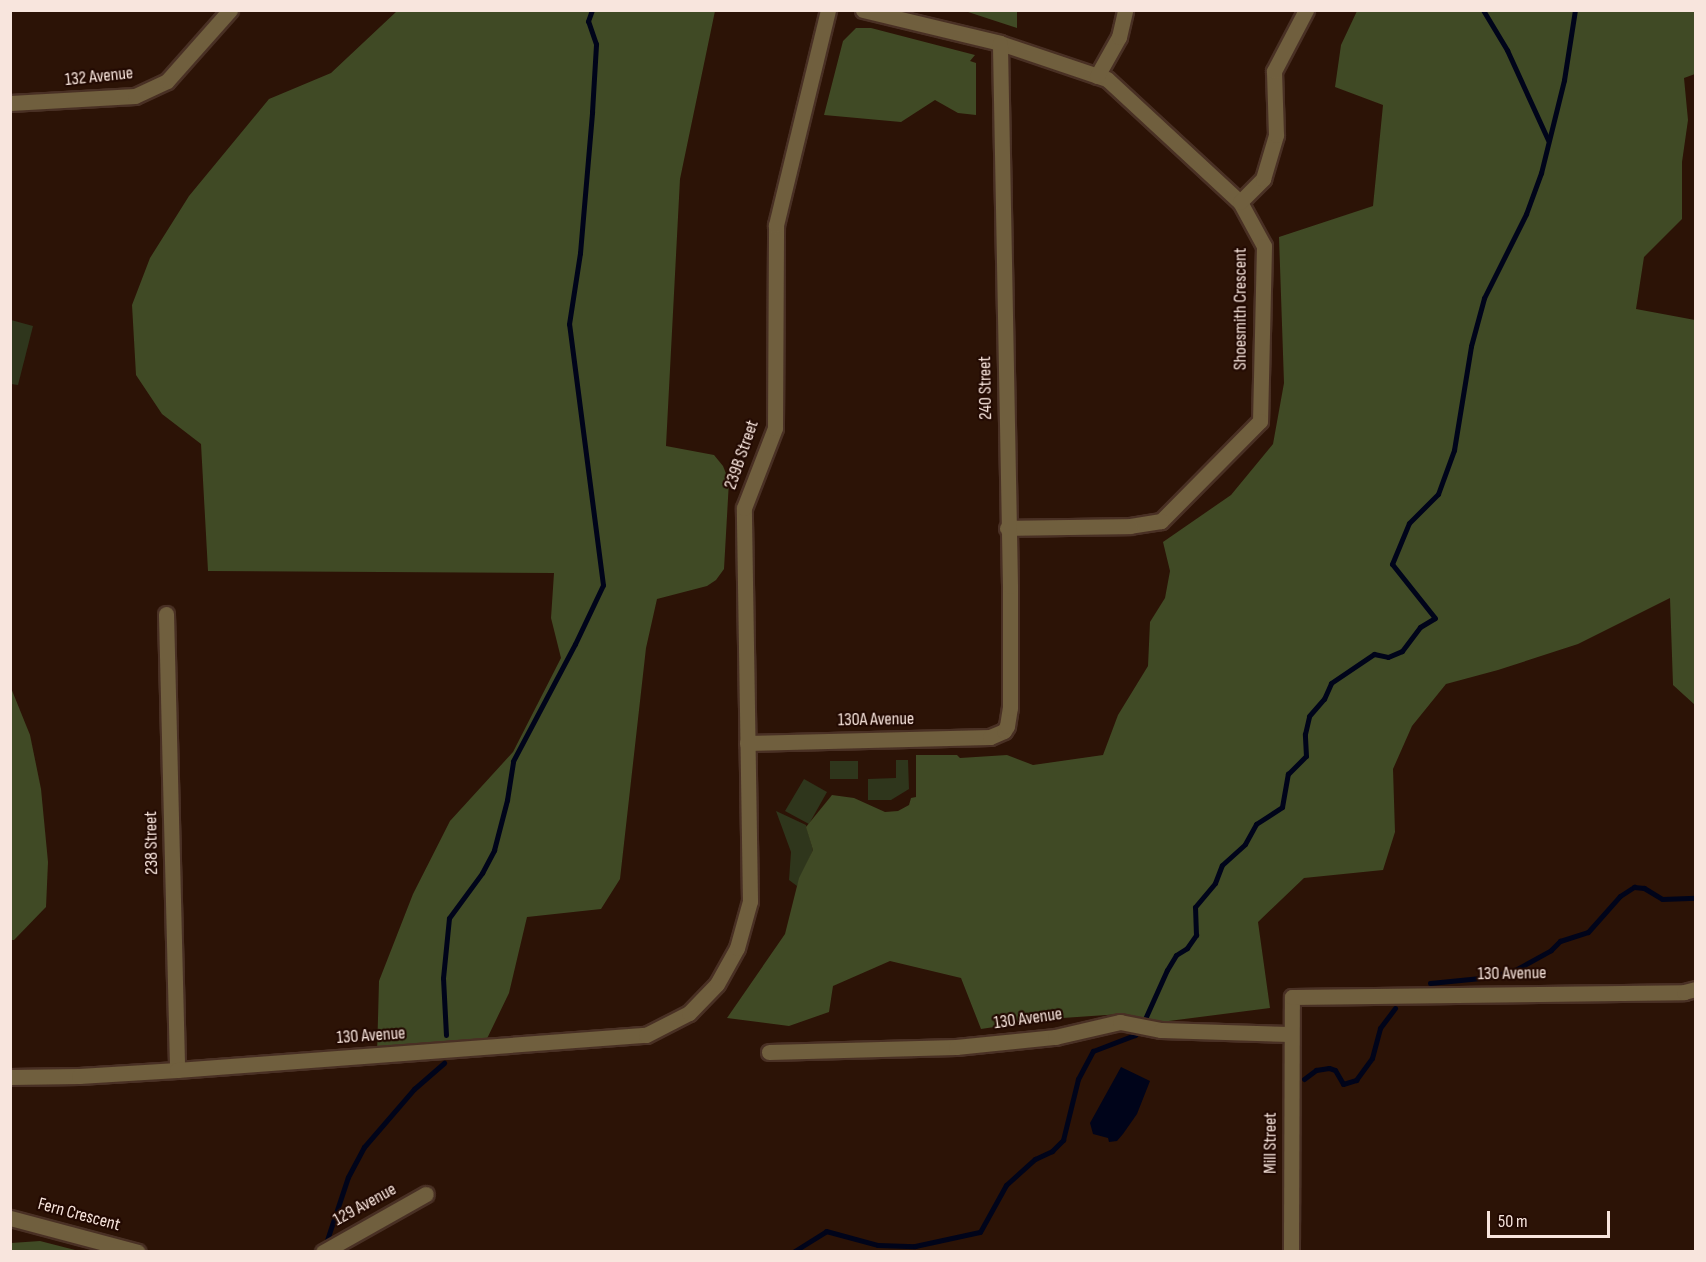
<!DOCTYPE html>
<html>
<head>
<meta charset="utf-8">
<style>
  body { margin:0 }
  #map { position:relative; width:1706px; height:1262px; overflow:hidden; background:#2c1306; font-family:"Sofia Sans Condensed",sans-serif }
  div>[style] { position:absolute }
  .green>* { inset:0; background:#2f361c }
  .forest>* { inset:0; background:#404a25 }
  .water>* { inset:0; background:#00041a }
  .stream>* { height:5px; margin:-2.5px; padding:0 2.5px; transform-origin:2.5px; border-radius:2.5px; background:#00041a }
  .roads { filter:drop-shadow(2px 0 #493024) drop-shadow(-2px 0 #493024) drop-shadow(0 2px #493024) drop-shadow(0 -2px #493024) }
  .minor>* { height:15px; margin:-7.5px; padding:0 7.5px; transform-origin:7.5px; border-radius:7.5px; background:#705f3e }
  span { translate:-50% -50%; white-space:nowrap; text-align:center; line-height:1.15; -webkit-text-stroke:4.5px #220901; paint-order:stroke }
  .street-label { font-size:18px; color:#f8e5dd }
  .frame { position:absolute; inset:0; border:12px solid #f8e5dd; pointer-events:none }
  .scale { position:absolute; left:1487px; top:1211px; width:123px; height:27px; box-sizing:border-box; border:3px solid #f8e5dd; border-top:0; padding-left:8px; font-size:18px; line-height:21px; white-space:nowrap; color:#f8e5dd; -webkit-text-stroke:4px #220901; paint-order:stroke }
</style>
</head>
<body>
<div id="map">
  <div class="green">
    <i style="clip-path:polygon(11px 320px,33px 326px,18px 385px,11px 384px)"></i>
    <i style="clip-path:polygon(896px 760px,908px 760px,909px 789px,891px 800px,868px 800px,868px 779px,896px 778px)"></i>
    <i style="clip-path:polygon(830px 761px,858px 761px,858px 779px,830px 779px)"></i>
    <i style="clip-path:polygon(804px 779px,827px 792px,809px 824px,785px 811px)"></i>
    <i style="clip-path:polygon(776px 811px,806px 825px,813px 850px,797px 886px,789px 880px,791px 852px)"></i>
  </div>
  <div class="forest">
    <i style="clip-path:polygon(397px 11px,715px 11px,680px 179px,666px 446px,714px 455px,723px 466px,729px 481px,724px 569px,716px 580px,707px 586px,657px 599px,646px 648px,620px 879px,601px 909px,527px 917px,509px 993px,483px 1047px,377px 1055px,379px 981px,413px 894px,450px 821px,513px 752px,561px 658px,551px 618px,554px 573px,208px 571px,201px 444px,162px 414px,136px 375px,132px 305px,150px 258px,189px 196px,269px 99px,331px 73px)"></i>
    <i style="clip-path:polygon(965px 11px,1017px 11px,1017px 28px)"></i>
    <i style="clip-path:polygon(1357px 11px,1695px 11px,1695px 74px,1684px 78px,1688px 120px,1682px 162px,1682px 219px,1644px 257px,1636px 309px,1695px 320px,1695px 705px,1673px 685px,1670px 598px,1578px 644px,1498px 670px,1446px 684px,1412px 726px,1393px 769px,1395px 832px,1383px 870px,1304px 878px,1258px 922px,1270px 1008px,1161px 1022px,1121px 1014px,1048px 1019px,981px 1029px,961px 978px,890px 961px,833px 986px,829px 1012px,789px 1026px,727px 1018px,785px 934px,799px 878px,813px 850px,806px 827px,832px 795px,854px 798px,885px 812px,898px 811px,909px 805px,911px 798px,916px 797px,916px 755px,957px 755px,960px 758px,1007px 755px,1033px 765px,1103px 755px,1118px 715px,1148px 666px,1150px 622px,1165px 598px,1170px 571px,1163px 542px,1231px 495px,1273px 444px,1284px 383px,1279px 237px,1373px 206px,1383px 105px,1335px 87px,1341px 45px)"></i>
    <i style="clip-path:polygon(856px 28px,871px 28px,975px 55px,970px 61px,976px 63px,976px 115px,958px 113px,935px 100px,901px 122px,824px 115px,843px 41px)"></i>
    <i style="clip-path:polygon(11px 688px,30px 735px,41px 789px,48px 862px,46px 907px,14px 940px,10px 940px)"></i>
    <i style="clip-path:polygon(40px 1241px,79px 1251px,11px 1251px,11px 1243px)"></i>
  </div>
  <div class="water">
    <i style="clip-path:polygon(1121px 1067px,1150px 1081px,1137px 1114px,1123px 1134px,1117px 1141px,1109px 1142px,1108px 1138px,1093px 1134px,1090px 1123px)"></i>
  </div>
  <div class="stream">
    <i style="left:1483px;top:10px;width:47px;rotate:59deg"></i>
    <i style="left:1507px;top:50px;width:99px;rotate:65.5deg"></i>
    <i style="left:1430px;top:983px;width:61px;rotate:-5.6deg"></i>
    <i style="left:1491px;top:977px;width:27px;rotate:-17deg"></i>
    <i style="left:1517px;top:969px;width:39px;rotate:-29deg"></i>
    <i style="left:1551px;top:950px;width:13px;rotate:-45deg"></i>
    <i style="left:1560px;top:941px;width:29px;rotate:-18deg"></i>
    <i style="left:1588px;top:932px;width:48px;rotate:-48.4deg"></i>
    <i style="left:1620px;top:896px;width:17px;rotate:-33deg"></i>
    <i style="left:1634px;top:887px;width:10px;rotate:6deg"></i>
    <i style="left:1644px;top:888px;width:21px;rotate:31deg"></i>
    <i style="left:1662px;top:899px;width:34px;rotate:-2deg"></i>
    <i style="left:446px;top:1035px;width:57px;rotate:-93deg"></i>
    <i style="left:443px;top:978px;width:60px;rotate:-84.3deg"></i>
    <i style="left:449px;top:918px;width:56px;rotate:-53.7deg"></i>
    <i style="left:482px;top:873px;width:26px;rotate:-62deg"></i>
    <i style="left:494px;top:850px;width:52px;rotate:-75.4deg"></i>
    <i style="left:507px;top:800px;width:39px;rotate:-81deg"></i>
    <i style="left:513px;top:761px;width:132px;rotate:-62.1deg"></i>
    <i style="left:575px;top:644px;width:65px;rotate:-64.6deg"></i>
    <i style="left:603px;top:585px;width:263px;rotate:-97.4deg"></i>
    <i style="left:569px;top:324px;width:72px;rotate:-81.2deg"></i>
    <i style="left:580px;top:253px;width:142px;rotate:-85.1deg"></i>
    <i style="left:592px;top:112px;width:68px;rotate:-86.6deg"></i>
    <i style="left:596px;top:44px;width:24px;rotate:-109deg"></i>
    <i style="left:588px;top:21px;width:12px;rotate:-70deg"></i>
    <i style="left:1304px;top:1079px;width:15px;rotate:-37deg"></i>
    <i style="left:1316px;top:1070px;width:13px;rotate:-9deg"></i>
    <i style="left:1329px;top:1068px;width:6px;rotate:18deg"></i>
    <i style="left:1335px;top:1070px;width:16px;rotate:60deg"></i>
    <i style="left:1343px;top:1084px;width:14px;rotate:-17deg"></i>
    <i style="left:1356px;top:1080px;width:27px;rotate:-54deg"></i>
    <i style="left:1372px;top:1058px;width:31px;rotate:-75deg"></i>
    <i style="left:1380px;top:1028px;width:25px;rotate:-53deg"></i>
    <i style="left:327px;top:1240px;width:66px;rotate:-71.6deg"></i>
    <i style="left:348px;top:1177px;width:34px;rotate:-62deg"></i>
    <i style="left:364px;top:1147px;width:77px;rotate:-49.2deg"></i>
    <i style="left:414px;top:1089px;width:40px;rotate:-41deg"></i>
    <i style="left:793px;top:1252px;width:39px;rotate:-32deg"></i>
    <i style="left:826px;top:1231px;width:54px;rotate:15.1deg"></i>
    <i style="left:878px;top:1245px;width:37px;rotate:2deg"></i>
    <i style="left:915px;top:1246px;width:66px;rotate:-12.2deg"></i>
    <i style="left:980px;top:1232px;width:54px;rotate:-61deg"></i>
    <i style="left:1006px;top:1185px;width:39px;rotate:-42deg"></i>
    <i style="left:1035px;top:1159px;width:19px;rotate:-25deg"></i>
    <i style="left:1052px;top:1151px;width:16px;rotate:-45deg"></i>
    <i style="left:1063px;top:1140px;width:63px;rotate:-76.2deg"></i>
    <i style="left:1078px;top:1079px;width:32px;rotate:-62deg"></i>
    <i style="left:1093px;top:1051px;width:45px;rotate:-20.9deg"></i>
    <i style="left:1135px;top:1035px;width:7px;rotate:-45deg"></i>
    <i style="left:1140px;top:1030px;width:66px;rotate:-65.8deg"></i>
    <i style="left:1167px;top:970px;width:17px;rotate:-59deg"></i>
    <i style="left:1176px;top:955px;width:13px;rotate:-32deg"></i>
    <i style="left:1187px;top:948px;width:16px;rotate:-55deg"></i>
    <i style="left:1196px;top:935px;width:28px;rotate:-92deg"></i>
    <i style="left:1195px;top:907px;width:31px;rotate:-50deg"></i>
    <i style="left:1215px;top:883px;width:19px;rotate:-69deg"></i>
    <i style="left:1222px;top:865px;width:31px;rotate:-42deg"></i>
    <i style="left:1245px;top:844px;width:23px;rotate:-61deg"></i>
    <i style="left:1256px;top:824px;width:31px;rotate:-33deg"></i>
    <i style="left:1282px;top:807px;width:34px;rotate:-80deg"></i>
    <i style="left:1288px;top:774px;width:25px;rotate:-45deg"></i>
    <i style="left:1306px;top:756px;width:22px;rotate:-93deg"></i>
    <i style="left:1305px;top:734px;width:18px;rotate:-77deg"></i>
    <i style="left:1309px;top:716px;width:23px;rotate:-49deg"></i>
    <i style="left:1324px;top:699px;width:17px;rotate:-66deg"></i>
    <i style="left:1331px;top:683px;width:52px;rotate:-34deg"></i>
    <i style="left:1374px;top:654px;width:14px;rotate:12deg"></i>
    <i style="left:1388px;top:657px;width:15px;rotate:-23deg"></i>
    <i style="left:1402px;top:651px;width:30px;rotate:-53deg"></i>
    <i style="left:1420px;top:627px;width:17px;rotate:-31deg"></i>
    <i style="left:1435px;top:618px;width:69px;rotate:-128.5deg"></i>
    <i style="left:1392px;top:564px;width:44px;rotate:-67.5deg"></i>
    <i style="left:1409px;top:523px;width:41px;rotate:-45deg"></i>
    <i style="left:1438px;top:494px;width:47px;rotate:-70deg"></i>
    <i style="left:1454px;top:450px;width:105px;rotate:-80.7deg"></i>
    <i style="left:1471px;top:346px;width:50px;rotate:-74.8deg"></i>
    <i style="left:1484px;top:298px;width:94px;rotate:-63.4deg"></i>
    <i style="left:1526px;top:214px;width:44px;rotate:-69.9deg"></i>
    <i style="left:1541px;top:173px;width:96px;rotate:-76.1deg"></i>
    <i style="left:1564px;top:80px;width:71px;rotate:-81.1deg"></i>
  </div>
  <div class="roads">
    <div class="minor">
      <i style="left:863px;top:10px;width:141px;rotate:13.5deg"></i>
      <i style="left:1000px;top:43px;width:113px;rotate:18.6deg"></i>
      <i style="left:1107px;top:79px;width:181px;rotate:42.8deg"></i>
      <i style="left:1240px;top:202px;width:50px;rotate:61.4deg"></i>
      <i style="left:1264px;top:246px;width:175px;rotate:91.3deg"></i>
      <i style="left:1260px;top:421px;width:141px;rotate:134.7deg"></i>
      <i style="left:1161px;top:521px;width:31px;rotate:171deg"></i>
      <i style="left:1130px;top:526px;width:123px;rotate:179.1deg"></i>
      <i style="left:1097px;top:76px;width:45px;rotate:-60.6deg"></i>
      <i style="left:1119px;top:37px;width:28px;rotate:-77deg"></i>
      <i style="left:10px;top:103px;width:125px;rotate:-3.2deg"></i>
      <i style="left:135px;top:96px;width:35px;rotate:-25deg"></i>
      <i style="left:167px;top:81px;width:95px;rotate:-48.4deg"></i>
      <i style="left:1240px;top:202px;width:33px;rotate:-45deg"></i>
      <i style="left:1263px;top:179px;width:46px;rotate:-73.5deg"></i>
      <i style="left:1276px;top:135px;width:64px;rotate:-91.8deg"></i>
      <i style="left:1274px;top:71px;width:69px;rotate:-62.3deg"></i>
      <i style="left:166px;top:614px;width:456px;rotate:88.6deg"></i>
      <i style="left:747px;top:743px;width:243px;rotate:-1.4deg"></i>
      <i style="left:990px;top:737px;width:15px;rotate:-23deg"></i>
      <i style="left:1004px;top:731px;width:6px;rotate:-59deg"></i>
      <i style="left:1007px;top:726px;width:18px;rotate:-81deg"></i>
      <i style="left:1010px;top:708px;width:122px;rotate:-90deg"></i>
      <i style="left:1010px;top:586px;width:543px;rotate:-91.06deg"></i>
      <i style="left:769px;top:1052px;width:187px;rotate:-1.5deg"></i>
      <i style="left:956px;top:1047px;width:100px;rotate:-5.8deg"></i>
      <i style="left:1055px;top:1037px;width:67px;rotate:-13deg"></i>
      <i style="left:1120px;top:1022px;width:42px;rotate:11deg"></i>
      <i style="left:1161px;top:1030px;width:129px;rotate:1.8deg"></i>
      <i style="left:10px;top:1077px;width:69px;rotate:-0.8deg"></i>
      <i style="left:79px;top:1076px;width:98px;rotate:-3.5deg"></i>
      <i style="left:177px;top:1070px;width:470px;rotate:-4.3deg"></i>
      <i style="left:646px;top:1035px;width:48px;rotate:-27.1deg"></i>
      <i style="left:689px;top:1013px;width:40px;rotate:-46deg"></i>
      <i style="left:717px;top:984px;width:41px;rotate:-60.9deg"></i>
      <i style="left:737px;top:948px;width:49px;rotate:-74.5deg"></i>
      <i style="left:750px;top:901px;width:393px;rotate:-90.9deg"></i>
      <i style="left:744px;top:508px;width:86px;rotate:-68.8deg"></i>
      <i style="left:775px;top:428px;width:203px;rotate:-89.7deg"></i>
      <i style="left:776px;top:225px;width:221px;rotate:-76.4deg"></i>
      <i style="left:10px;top:1218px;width:132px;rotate:14.9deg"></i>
      <i style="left:323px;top:1252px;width:118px;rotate:-29.4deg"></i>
      <i style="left:1291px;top:1252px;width:255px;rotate:-89.8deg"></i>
      <i style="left:1292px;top:997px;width:392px;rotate:-0.7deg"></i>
      <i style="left:1684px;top:992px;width:12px;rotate:-14deg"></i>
    </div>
  </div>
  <div class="street-label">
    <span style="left:99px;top:77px;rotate:-6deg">132 Avenue</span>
    <span style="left:1241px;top:309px;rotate:-90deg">Shoesmith Crescent</span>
    <span style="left:986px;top:388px;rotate:-91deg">240 Street</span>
    <span style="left:742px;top:455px;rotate:-71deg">239B Street</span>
    <span style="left:876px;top:720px;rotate:-1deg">130A Avenue</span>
    <span style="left:152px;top:843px;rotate:-91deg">238 Street</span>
    <span style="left:1512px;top:974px;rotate:-1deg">130 Avenue</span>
    <span style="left:1028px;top:1019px;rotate:-8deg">130 Avenue</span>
    <span style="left:371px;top:1036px;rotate:-4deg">130 Avenue</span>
    <span style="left:1271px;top:1143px;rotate:-90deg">Mill Street</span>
    <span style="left:365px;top:1205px;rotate:-29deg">129 Avenue</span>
    <span style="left:79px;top:1215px;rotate:15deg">Fern Crescent</span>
  </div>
  <div class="frame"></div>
  <div class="scale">50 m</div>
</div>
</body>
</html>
